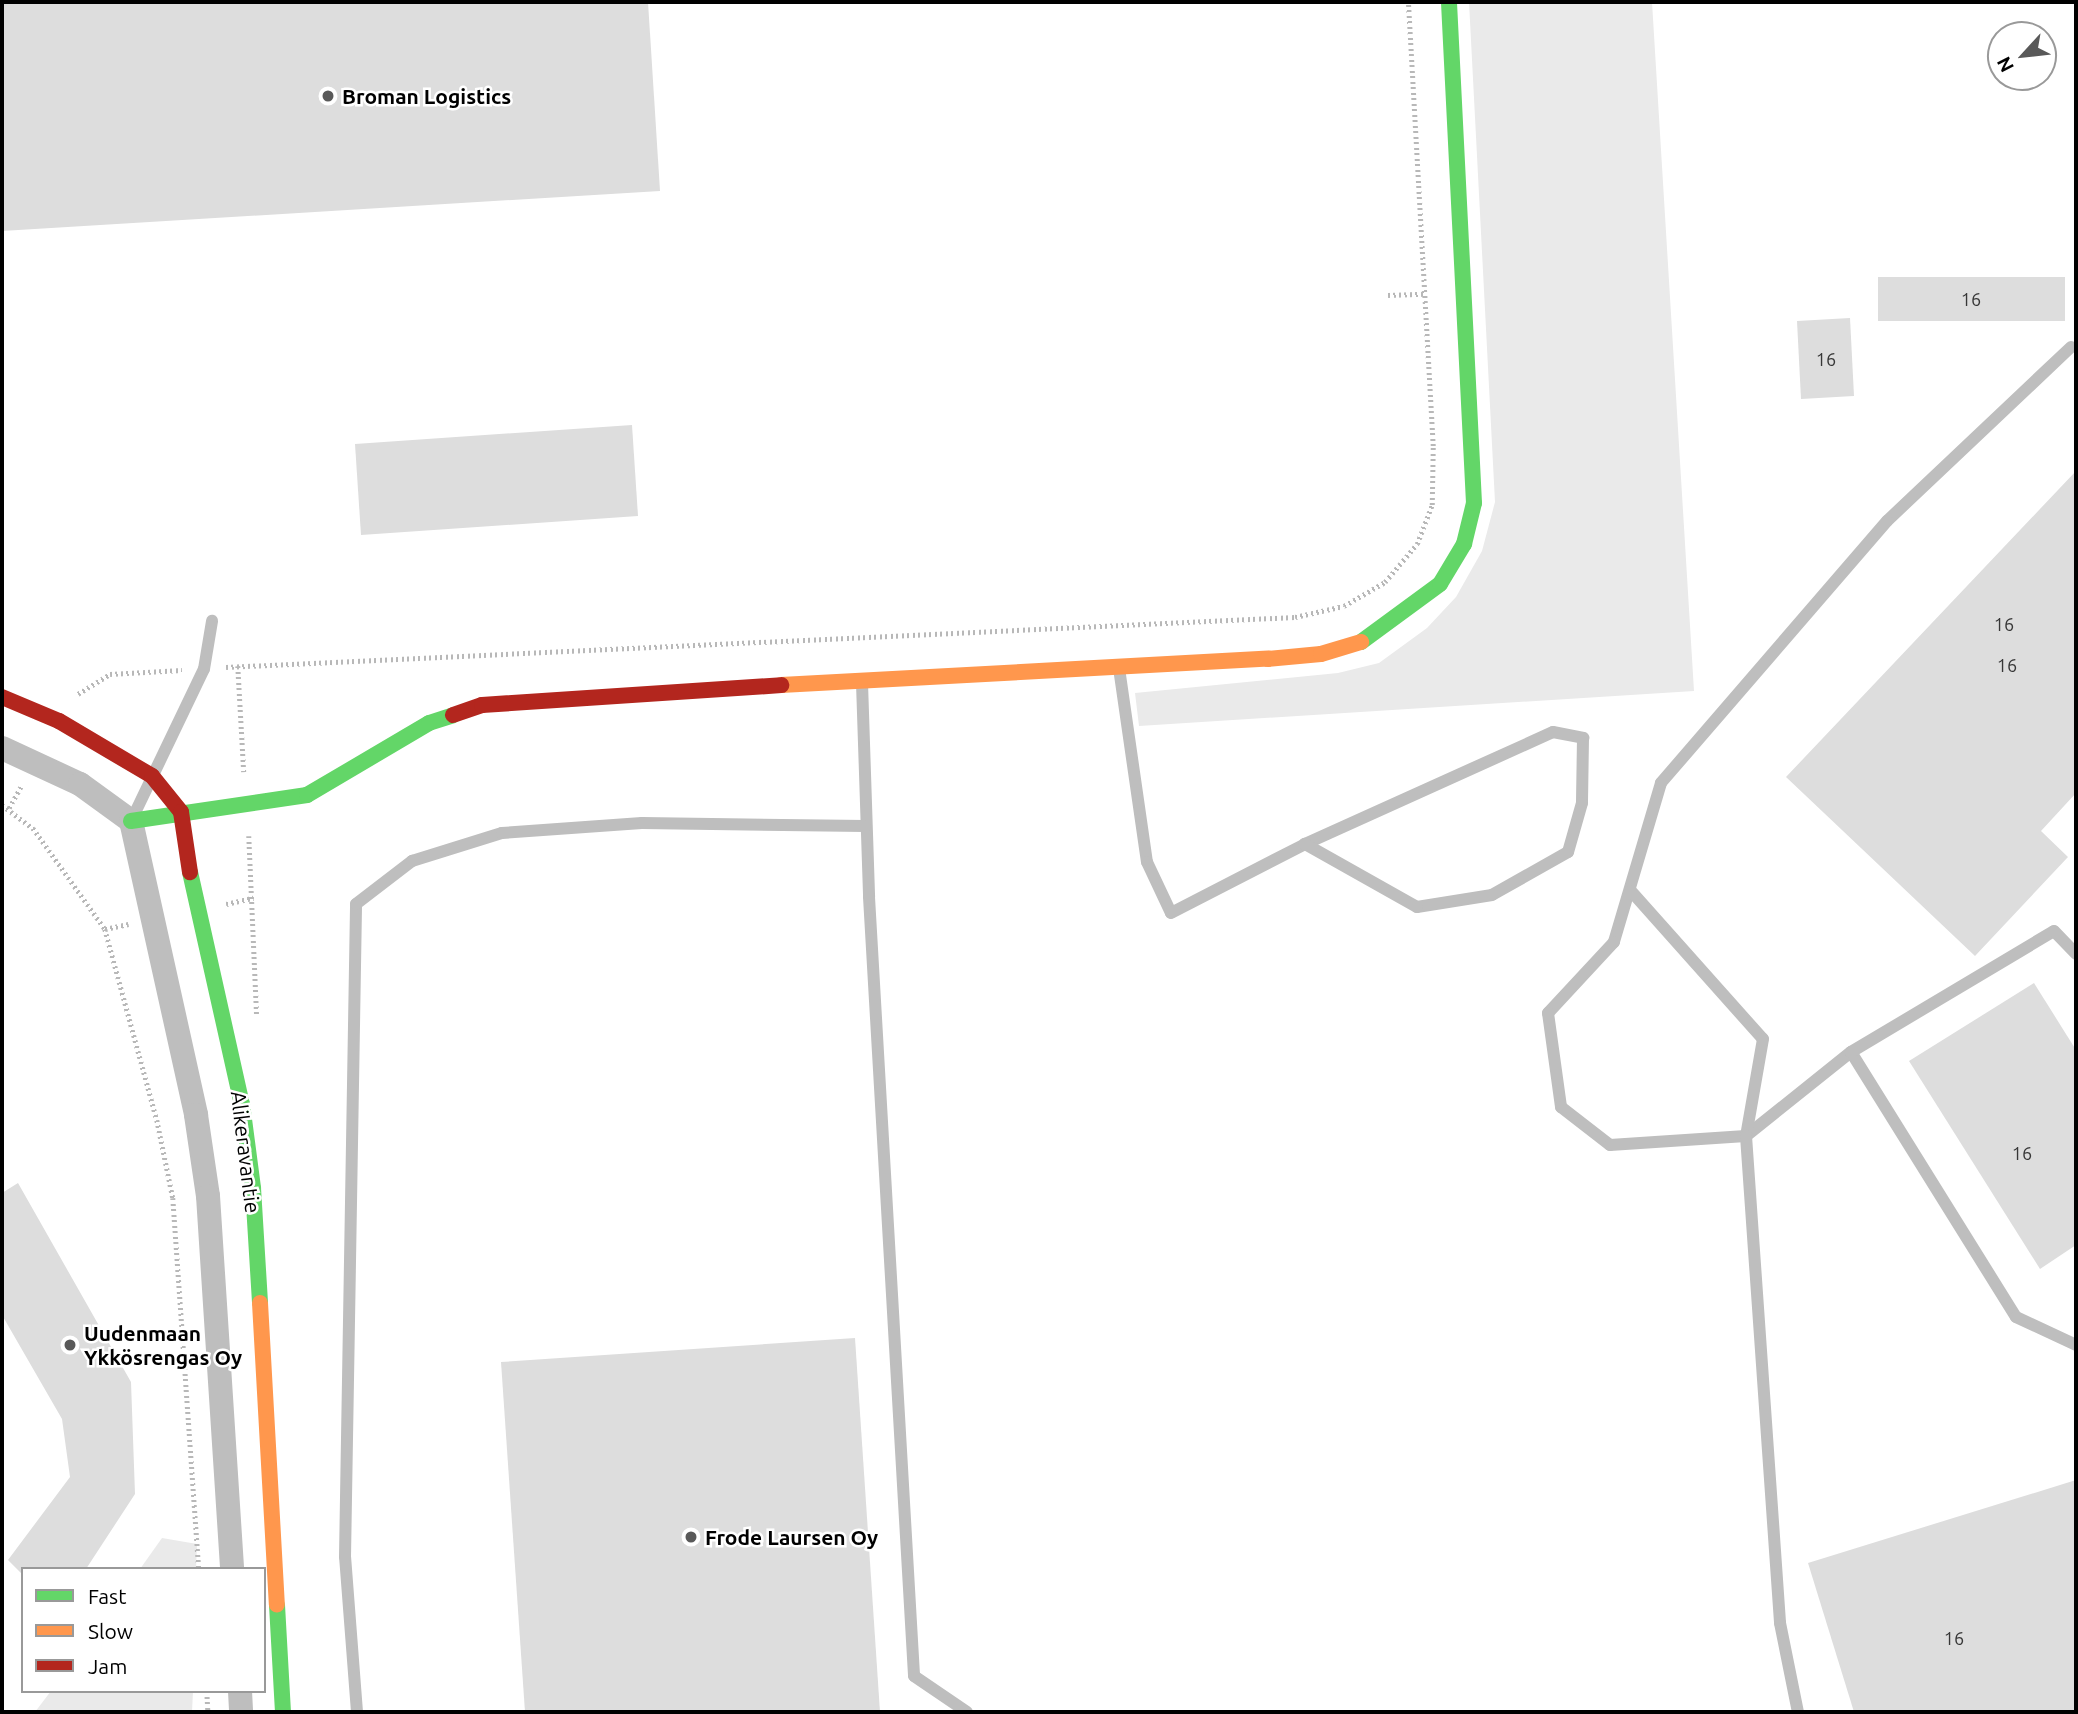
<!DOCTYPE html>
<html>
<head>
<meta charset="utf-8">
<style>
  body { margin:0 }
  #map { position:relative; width:2078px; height:1714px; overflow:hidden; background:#fff; font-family:Ubuntu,sans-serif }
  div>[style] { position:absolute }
  .green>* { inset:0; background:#eaeaea }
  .building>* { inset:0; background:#ddd }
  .path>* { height:4.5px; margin-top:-2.25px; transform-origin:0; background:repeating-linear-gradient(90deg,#b8b8b8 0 2px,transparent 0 5.5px) }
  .lane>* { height:12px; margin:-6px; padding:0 6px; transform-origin:6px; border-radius:6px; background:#bebebe }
  .street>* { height:24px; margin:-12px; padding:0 12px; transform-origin:12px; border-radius:12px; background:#bebebe }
  .fast>* { height:16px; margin:-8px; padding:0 8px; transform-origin:8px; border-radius:8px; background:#63d668 }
  .slow>* { height:16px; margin:-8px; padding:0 8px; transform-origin:8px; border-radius:8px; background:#ff974d }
  .jam>* { height:16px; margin:-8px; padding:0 8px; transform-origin:8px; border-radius:8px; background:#b3261e }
  .dots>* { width:19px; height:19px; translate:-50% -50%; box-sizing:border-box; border:4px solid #fff; border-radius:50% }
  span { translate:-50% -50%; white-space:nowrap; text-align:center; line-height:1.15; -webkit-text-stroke:5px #fff; paint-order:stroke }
  .number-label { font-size:18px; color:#373737 }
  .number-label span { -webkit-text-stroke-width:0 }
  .poi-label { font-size:21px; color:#000; font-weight:700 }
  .left { translate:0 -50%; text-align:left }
  .street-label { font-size:21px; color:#000 }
  .frame { position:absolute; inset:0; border:4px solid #000; pointer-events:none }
  .legend { position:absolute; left:21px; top:1567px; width:245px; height:126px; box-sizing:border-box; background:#fff; border:2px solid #999; margin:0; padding:9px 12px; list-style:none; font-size:21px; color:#000 }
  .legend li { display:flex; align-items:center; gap:14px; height:35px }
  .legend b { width:35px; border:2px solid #999 }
  .north { position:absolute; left:1987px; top:21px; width:70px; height:70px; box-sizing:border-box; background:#fff; border:2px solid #999; border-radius:50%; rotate:243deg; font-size:19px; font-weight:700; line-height:28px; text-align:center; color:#000 }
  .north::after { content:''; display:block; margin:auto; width:24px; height:32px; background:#595959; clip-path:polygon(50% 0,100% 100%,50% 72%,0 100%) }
</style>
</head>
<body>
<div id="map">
  <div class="green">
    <i style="clip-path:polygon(1469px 2px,1652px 2px,1694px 691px,1139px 726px,1135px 693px,1338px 673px,1379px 663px,1427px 628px,1456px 597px,1482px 551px,1495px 502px)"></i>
    <i style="clip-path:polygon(162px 1538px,197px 1544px,196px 1569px,140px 1569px)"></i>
    <i style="clip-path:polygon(51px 1691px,193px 1691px,192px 1712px,35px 1712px)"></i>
  </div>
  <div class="building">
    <i style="clip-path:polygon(2px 2px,648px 2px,660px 191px,2px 231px)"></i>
    <i style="clip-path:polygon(1878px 277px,2065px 277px,2065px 321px,1878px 321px)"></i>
    <i style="clip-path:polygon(1850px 318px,1854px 396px,1801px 399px,1797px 321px)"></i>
    <i style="clip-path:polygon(632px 425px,638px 516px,361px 535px,355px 444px)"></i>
    <i style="clip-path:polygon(2076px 471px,2076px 793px,2041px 831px,2068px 857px,1975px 956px,1786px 777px)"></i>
    <i style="clip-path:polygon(2034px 983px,2076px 1050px,2076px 1245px,2040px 1269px,1909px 1061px)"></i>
    <i style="clip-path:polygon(18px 1183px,131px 1382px,135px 1494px,86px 1569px,23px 1569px,23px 1575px,8px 1560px,70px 1477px,62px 1419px,2px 1315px,2px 1193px)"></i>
    <i style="clip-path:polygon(855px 1338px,880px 1712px,525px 1712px,501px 1362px)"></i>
    <i style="clip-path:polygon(2076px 1480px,2076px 1712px,1854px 1712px,1808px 1563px)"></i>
  </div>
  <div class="path">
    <i style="left:1388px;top:295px;width:36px;rotate:-2deg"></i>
    <i style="left:238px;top:666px;width:106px;rotate:86.8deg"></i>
    <i style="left:226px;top:667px;width:1070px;rotate:-2.68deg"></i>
    <i style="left:1295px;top:617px;width:50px;rotate:-12.7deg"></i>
    <i style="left:1344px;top:606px;width:48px;rotate:-30.3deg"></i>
    <i style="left:1385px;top:582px;width:50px;rotate:-49.9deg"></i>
    <i style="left:1417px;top:544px;width:42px;rotate:-69deg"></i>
    <i style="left:1432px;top:505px;width:59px;rotate:-89deg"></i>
    <i style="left:1433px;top:446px;width:445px;rotate:-93.2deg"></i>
    <i style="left:78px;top:694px;width:38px;rotate:-32deg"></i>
    <i style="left:110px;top:674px;width:72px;rotate:-3.2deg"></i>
    <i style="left:2px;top:805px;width:39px;rotate:37deg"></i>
    <i style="left:33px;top:828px;width:124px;rotate:54.5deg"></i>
    <i style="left:105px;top:929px;width:198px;rotate:74.8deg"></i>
    <i style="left:157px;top:1120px;width:80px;rotate:78.4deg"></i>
    <i style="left:173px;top:1198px;width:372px;rotate:86deg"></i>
    <i style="left:9px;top:808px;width:26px;rotate:-61deg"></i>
    <i style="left:249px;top:836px;width:180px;rotate:87.5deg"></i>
    <i style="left:226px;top:904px;width:28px;rotate:-13deg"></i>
    <i style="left:105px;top:929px;width:24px;rotate:-12deg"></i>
    <i style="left:207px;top:1691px;width:21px;rotate:87deg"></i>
  </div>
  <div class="lane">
    <i style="left:2071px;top:347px;width:253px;rotate:136.6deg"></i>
    <i style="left:1887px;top:521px;width:346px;rotate:130.8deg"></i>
    <i style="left:1661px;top:783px;width:166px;rotate:106.5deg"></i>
    <i style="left:1614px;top:942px;width:97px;rotate:132.9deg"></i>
    <i style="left:1548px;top:1013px;width:95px;rotate:82.1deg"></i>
    <i style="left:1561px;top:1107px;width:62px;rotate:37.8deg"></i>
    <i style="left:1610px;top:1145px;width:136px;rotate:-3.8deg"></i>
    <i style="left:1746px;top:1136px;width:134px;rotate:-38.7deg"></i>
    <i style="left:1851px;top:1052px;width:312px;rotate:58.1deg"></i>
    <i style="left:2016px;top:1317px;width:66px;rotate:25deg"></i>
    <i style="left:1119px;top:668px;width:196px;rotate:81.8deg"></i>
    <i style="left:1147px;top:862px;width:56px;rotate:64.8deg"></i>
    <i style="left:1171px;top:913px;width:151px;rotate:-27.2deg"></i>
    <i style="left:1305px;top:844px;width:272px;rotate:-24.3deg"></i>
    <i style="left:1553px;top:732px;width:31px;rotate:11deg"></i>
    <i style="left:1583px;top:738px;width:65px;rotate:90.9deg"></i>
    <i style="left:1582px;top:803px;width:51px;rotate:105.9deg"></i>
    <i style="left:1568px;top:852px;width:87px;rotate:150.5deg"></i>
    <i style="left:1492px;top:895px;width:76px;rotate:170.9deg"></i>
    <i style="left:1417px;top:907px;width:129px;rotate:-150.6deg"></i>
    <i style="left:862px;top:683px;width:214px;rotate:88.1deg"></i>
    <i style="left:869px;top:897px;width:780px;rotate:86.69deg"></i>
    <i style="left:914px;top:1676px;width:64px;rotate:34.2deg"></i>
    <i style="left:133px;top:817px;width:164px;rotate:-64.4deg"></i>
    <i style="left:204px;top:669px;width:49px;rotate:-80.5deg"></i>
    <i style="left:1631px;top:891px;width:198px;rotate:48.3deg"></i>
    <i style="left:1763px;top:1039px;width:98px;rotate:99.9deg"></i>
    <i style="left:1746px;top:1136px;width:488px;rotate:86deg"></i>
    <i style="left:1780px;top:1623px;width:91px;rotate:78.6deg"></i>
    <i style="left:1851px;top:1052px;width:236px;rotate:-30.8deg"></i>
    <i style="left:2054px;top:931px;width:32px;rotate:46deg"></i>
    <i style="left:357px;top:1712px;width:155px;rotate:-94.4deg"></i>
    <i style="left:345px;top:1557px;width:653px;rotate:-89.03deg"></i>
    <i style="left:356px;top:904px;width:71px;rotate:-37.5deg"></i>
    <i style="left:412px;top:861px;width:94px;rotate:-17.3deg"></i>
    <i style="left:502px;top:833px;width:140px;rotate:-4.1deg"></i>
    <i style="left:642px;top:823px;width:223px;rotate:0.8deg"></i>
  </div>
  <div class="street">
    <i style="left:2px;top:748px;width:86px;rotate:24.8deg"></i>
    <i style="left:80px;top:784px;width:63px;rotate:36deg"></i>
    <i style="left:131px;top:821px;width:301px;rotate:77.5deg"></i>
    <i style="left:196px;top:1115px;width:82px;rotate:81.6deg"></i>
    <i style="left:208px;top:1196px;width:374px;rotate:86.3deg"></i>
    <i style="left:240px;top:1691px;width:21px;rotate:87deg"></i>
  </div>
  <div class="fast">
    <i style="left:1361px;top:642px;width:98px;rotate:-36.3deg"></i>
    <i style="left:1440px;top:584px;width:47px;rotate:-59deg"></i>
    <i style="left:1464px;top:544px;width:42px;rotate:-76.3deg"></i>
    <i style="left:1474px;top:503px;width:502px;rotate:-92.86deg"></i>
    <i style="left:131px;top:821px;width:178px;rotate:-8.4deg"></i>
    <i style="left:307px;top:795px;width:142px;rotate:-30.5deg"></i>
    <i style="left:429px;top:723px;width:25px;rotate:-18deg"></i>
    <i style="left:190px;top:872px;width:238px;rotate:77.4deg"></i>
    <i style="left:242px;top:1104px;width:85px;rotate:82.5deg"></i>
    <i style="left:253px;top:1188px;width:115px;rotate:86.5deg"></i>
    <i style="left:277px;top:1605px;width:107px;rotate:86.8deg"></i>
  </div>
  <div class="slow">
    <i style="left:781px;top:685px;width:488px;rotate:-3.1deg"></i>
    <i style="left:1268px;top:659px;width:53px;rotate:-5.4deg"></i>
    <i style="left:1321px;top:654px;width:42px;rotate:-16.7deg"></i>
    <i style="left:260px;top:1303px;width:302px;rotate:86.8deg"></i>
  </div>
  <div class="jam">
    <i style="left:2px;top:697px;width:62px;rotate:22.8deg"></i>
    <i style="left:59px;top:721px;width:108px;rotate:30.6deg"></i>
    <i style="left:152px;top:776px;width:46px;rotate:51.1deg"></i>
    <i style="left:181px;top:812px;width:61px;rotate:81.5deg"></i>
    <i style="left:453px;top:715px;width:31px;rotate:-19deg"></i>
    <i style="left:482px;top:705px;width:300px;rotate:-3.8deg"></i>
  </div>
  <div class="dots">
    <i style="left:328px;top:96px;background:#595959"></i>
    <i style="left:70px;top:1345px;background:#595959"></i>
    <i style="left:691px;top:1537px;background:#595959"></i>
  </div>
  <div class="number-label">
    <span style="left:1971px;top:299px">16</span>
    <span style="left:1826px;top:359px">16</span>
    <span style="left:2004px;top:624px">16</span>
    <span style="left:2007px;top:665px">16</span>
    <span style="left:2022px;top:1153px">16</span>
    <span style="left:1954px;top:1638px">16</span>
  </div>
  <div class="poi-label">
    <span class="left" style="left:342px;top:96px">Broman Logistics</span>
    <span class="left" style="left:84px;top:1345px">Uudenmaan<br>Ykkösrengas Oy</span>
    <span class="left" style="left:705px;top:1537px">Frode Laursen Oy</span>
  </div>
  <div class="street-label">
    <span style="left:246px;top:1152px;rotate:83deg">Alikeravantie</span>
  </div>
  <div class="frame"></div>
  <ul class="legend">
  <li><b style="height:9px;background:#63d668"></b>Fast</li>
  <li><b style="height:9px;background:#ff974d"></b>Slow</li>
  <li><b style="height:9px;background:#b3261e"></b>Jam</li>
  </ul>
  <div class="north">N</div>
</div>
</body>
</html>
